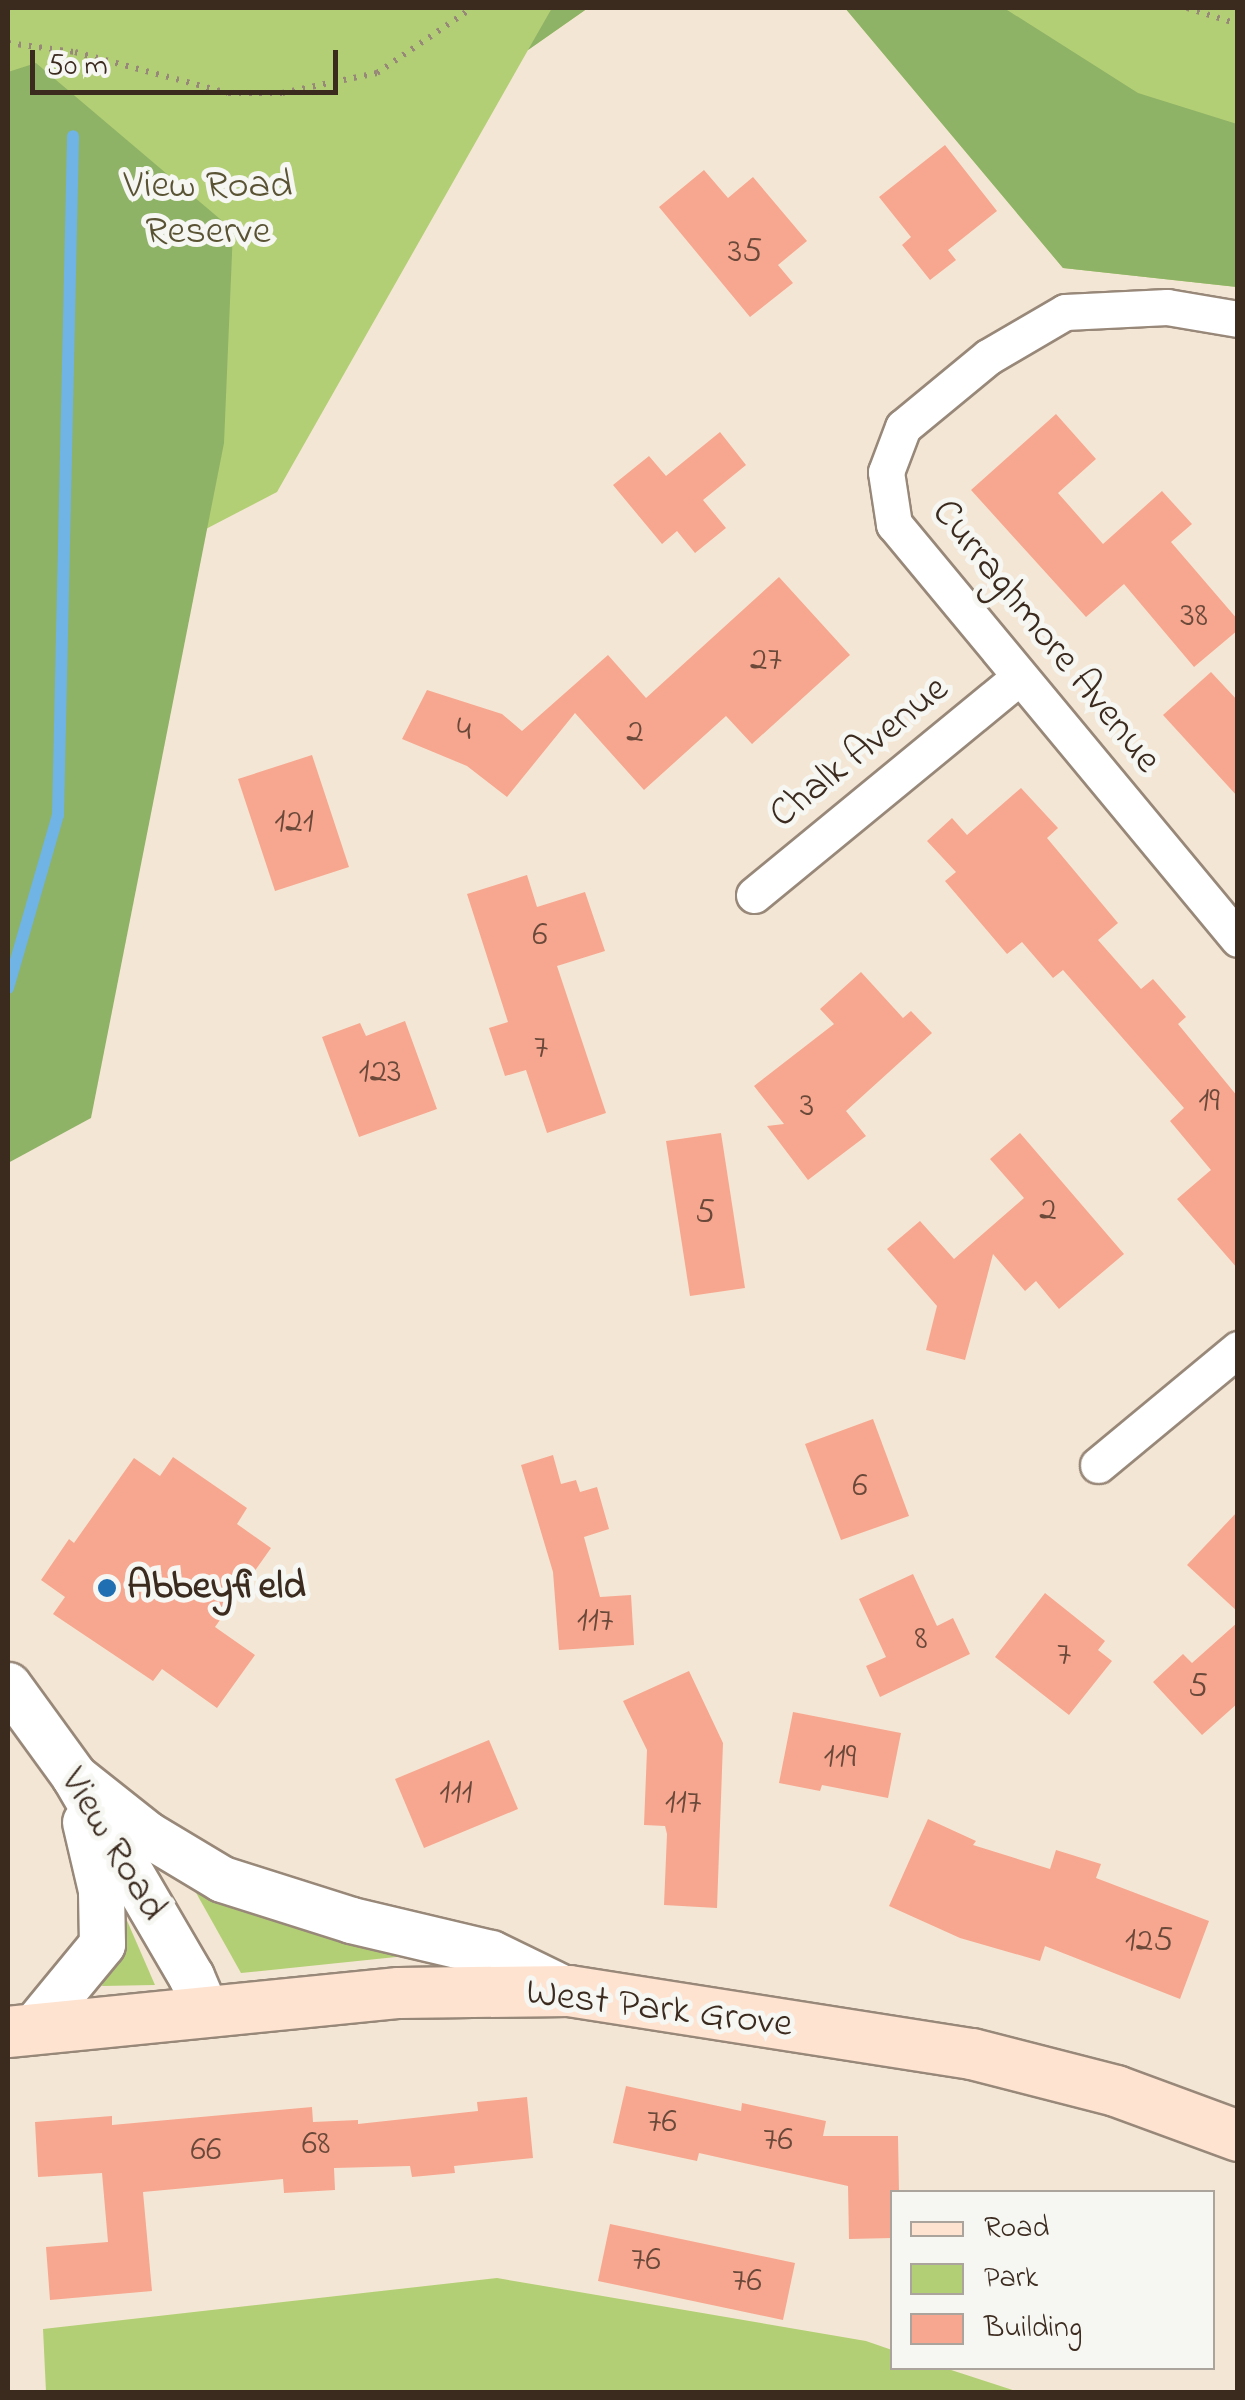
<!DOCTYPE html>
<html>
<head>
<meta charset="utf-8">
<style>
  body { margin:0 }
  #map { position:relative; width:1245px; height:2400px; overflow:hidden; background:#f4e6d4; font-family:"Indie Flower",sans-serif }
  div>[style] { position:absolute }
  .green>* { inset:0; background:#b3cf75 }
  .forest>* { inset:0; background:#8eb266 }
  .stream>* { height:12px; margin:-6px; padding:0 6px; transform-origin:6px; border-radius:6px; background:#6fb4e5 }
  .building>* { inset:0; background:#f7a78f }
  .path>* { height:6px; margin-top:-3px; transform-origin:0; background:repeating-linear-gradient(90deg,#988879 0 2.5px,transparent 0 10.5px) }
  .roads { filter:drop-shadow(2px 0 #988879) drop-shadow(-2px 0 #988879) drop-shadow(0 2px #988879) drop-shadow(0 -2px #988879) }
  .minor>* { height:35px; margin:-17.5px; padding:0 17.5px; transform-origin:17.5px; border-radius:17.5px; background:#fff }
  .tertiary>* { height:45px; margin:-22.5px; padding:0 22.5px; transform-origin:22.5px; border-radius:22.5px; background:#fff }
  .secondary>* { height:50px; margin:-25px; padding:0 25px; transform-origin:25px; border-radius:25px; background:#fee3d1 }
  .dots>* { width:28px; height:28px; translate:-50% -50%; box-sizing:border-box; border:5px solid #f6f6f2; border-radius:50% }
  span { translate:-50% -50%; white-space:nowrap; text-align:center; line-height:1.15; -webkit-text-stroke:10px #f6f6f2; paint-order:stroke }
  .number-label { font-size:35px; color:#6a493a }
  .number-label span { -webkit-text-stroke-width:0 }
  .park-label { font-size:40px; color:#595334 }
  .street-label { font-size:40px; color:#3b2a1e }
  .poi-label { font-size:40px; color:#3b2a1e; font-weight:700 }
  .left { translate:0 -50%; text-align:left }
  .frame { position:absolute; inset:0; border:10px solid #3b2a1e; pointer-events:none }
  .legend { position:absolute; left:890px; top:2190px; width:325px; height:180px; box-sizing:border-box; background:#f6f6f2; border:2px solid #aba49d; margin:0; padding:12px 18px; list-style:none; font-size:30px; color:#3b2a1e }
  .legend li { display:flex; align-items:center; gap:20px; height:50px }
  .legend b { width:50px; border:2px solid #aba49d }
  .scale { position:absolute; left:30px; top:50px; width:308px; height:45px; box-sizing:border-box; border:5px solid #3b2a1e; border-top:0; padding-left:12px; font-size:30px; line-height:35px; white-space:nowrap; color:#3b2a1e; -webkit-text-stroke:8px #f6f6f2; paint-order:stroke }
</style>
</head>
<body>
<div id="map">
  <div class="green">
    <i style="clip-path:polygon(8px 8px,588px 8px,528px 50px,277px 492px,8px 632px)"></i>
    <i style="clip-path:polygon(845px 8px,1237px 8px,1237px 287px,1063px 268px)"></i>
    <i style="clip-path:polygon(190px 1882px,425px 1954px,241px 1973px)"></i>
    <i style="clip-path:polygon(125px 1916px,155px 1985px,102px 1986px)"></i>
    <i style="clip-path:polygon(497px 2278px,866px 2341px,892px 2350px,892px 2368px,945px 2368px,1019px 2392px,46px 2392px,43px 2329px)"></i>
  </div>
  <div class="forest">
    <i style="clip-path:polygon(552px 8px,588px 8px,528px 50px)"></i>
    <i style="clip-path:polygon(845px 8px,1004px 8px,1138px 93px,1237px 124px,1237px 287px,1063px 268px)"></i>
    <i style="clip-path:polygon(36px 63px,233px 230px,224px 443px,91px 1118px,8px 1163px,8px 72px)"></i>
  </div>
  <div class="stream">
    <i style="left:8px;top:988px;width:180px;rotate:-73.9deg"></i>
    <i style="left:58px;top:815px;width:679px;rotate:-88.73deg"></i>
  </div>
  <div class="building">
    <i style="clip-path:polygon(945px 145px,997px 211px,948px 250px,956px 260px,930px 280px,902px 245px,911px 237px,879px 197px)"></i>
    <i style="clip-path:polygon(704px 170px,728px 198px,753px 177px,807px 241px,778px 265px,793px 283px,750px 317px,659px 207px)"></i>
    <i style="clip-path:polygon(1056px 414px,1096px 459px,1058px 493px,1103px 544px,1162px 491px,1192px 524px,1171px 542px,1238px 620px,1238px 630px,1194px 667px,1124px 584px,1086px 617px,971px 490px)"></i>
    <i style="clip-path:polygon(720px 432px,746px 465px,703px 500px,726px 528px,695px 553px,677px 531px,662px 544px,613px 485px,649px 456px,666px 476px)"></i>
    <i style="clip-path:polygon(779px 577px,850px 655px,752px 744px,726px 716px,644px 790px,575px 713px,507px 797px,467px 766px,402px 739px,427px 690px,502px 714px,522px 731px,608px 655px,646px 698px)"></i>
    <i style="clip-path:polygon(1211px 672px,1238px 701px,1238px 797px,1163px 715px)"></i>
    <i style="clip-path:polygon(312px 755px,349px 867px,275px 891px,238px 779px)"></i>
    <i style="clip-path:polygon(1021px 788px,1058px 828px,1047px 838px,1118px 923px,1098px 940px,1141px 989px,1153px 979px,1186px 1017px,1178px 1024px,1238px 1097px,1238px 1269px,1177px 1199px,1211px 1170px,1170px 1121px,1184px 1108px,1063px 970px,1053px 978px,1022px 942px,1007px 954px,945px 881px,956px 872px,927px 841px,952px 818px,967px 835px)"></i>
    <i style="clip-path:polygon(527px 875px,537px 907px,585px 892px,605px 951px,557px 966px,606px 1113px,547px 1133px,526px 1070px,505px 1076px,489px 1028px,508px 1022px,467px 894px)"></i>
    <i style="clip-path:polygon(861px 972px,903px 1018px,911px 1011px,932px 1033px,846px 1111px,866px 1136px,808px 1180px,767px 1126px,784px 1124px,754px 1086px,834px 1024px,820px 1009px)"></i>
    <i style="clip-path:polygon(405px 1021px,437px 1109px,359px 1137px,322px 1037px,360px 1023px,366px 1036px)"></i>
    <i style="clip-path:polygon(721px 1133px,745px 1288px,690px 1296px,666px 1141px)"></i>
    <i style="clip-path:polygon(1020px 1133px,1124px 1254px,1059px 1309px,1036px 1281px,1025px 1291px,993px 1254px,965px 1360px,926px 1350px,937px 1306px,887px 1249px,920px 1221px,954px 1259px,1024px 1198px,990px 1159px)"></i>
    <i style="clip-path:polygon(873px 1419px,909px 1516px,841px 1540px,805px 1444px)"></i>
    <i style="clip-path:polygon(553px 1455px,561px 1484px,576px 1480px,580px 1492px,597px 1487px,609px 1529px,584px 1537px,600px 1597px,631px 1595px,634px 1645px,559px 1650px,553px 1572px,521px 1465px)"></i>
    <i style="clip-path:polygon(173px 1457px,247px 1508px,237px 1524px,271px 1548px,215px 1627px,255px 1655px,217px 1708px,162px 1669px,153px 1681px,53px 1614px,65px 1597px,41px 1580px,69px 1539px,74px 1543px,134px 1458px,160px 1476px)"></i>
    <i style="clip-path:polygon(1238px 1511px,1238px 1612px,1187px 1565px)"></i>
    <i style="clip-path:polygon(913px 1574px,937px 1626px,953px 1618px,970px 1654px,880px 1697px,866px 1666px,886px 1657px,859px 1599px)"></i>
    <i style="clip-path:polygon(1045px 1593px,1105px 1641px,1098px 1650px,1112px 1661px,1069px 1715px,995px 1657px)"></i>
    <i style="clip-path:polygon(1238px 1622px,1238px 1703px,1202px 1735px,1153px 1682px,1183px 1654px,1192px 1663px)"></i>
    <i style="clip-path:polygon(689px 1671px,723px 1743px,717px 1908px,664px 1905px,667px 1834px,665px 1826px,644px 1825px,647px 1750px,623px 1701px)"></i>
    <i style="clip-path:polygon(793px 1712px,901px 1733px,888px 1798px,822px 1785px,820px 1791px,779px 1783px)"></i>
    <i style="clip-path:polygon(489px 1740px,518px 1809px,424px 1848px,395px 1779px)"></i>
    <i style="clip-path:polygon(928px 1819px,976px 1841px,973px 1845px,1050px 1869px,1056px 1850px,1101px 1864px,1096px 1878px,1209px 1921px,1180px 1999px,1045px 1946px,1040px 1961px,960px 1938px,889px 1906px)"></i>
    <i style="clip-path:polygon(626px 2086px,741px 2111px,742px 2103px,826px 2121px,823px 2136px,898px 2136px,899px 2192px,892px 2192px,892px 2238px,849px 2239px,848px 2186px,699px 2153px,697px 2161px,613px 2143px)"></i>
    <i style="clip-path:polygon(527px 2097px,533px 2158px,454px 2166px,455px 2173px,412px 2177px,410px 2166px,334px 2168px,335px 2190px,284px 2193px,283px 2179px,143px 2192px,152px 2291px,50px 2300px,46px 2247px,108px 2242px,102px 2173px,38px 2177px,35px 2122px,112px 2116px,112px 2125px,312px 2107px,313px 2122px,358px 2120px,358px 2124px,478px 2111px,477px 2102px)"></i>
    <i style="clip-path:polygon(610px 2224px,795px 2263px,783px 2320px,598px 2281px)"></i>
  </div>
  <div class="path">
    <i style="left:1187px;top:8px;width:53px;rotate:17.4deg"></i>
    <i style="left:8px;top:43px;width:68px;rotate:7.7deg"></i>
    <i style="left:75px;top:52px;width:158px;rotate:15deg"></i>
    <i style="left:228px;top:93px;width:54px"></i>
    <i style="left:282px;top:93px;width:97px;rotate:-11.9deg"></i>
    <i style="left:377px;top:73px;width:115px;rotate:-34.4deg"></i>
  </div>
  <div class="roads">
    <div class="minor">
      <i style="left:1238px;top:319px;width:72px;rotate:-170.4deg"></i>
      <i style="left:1167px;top:307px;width:102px;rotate:177.2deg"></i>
      <i style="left:1065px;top:312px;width:89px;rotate:149.7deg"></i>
      <i style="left:988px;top:357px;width:110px;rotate:140.5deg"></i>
      <i style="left:903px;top:427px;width:48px;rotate:110.7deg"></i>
      <i style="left:886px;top:472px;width:53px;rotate:81.3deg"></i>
      <i style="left:894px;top:524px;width:539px;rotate:50.34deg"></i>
      <i style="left:754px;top:895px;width:343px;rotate:-39.4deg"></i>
      <i style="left:1098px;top:1465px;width:182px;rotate:-39.6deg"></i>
    </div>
    <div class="tertiary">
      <i style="left:8px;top:1685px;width:112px;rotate:54deg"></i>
      <i style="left:74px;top:1776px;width:232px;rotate:59.7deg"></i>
      <i style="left:191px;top:1976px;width:38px;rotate:67deg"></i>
      <i style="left:74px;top:1776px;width:93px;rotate:38.5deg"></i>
      <i style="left:147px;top:1834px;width:87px;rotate:31deg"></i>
      <i style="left:222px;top:1879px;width:135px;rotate:17.6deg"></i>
      <i style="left:351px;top:1920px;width:144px;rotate:13.3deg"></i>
      <i style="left:491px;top:1953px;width:87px;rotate:26deg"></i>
      <i style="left:32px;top:2029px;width:110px;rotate:-50.5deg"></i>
      <i style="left:102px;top:1944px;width:54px;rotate:-91.1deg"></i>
      <i style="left:101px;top:1890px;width:70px;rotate:-103.2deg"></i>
    </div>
    <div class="secondary">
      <i style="left:8px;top:2032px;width:393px;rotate:-5.7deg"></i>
      <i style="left:399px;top:1993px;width:170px;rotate:-0.7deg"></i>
      <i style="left:569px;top:1991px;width:408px;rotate:8.9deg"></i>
      <i style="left:972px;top:2054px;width:149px;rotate:14.4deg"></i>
      <i style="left:1116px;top:2091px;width:130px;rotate:20.2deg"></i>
    </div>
  </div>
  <div class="dots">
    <i style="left:107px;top:1588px;background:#1f6fb2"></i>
  </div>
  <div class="number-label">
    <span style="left:745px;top:253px">35</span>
    <span style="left:1194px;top:617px">38</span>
    <span style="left:766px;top:661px">27</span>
    <span style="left:464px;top:731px">4</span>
    <span style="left:635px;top:733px">2</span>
    <span style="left:294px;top:823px">121</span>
    <span style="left:540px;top:936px">6</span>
    <span style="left:541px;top:1049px">7</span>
    <span style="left:380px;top:1073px">123</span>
    <span style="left:1209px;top:1102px">19</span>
    <span style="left:807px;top:1107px">3</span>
    <span style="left:1048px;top:1211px">2</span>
    <span style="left:705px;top:1214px">5</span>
    <span style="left:860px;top:1487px">6</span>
    <span style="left:595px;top:1622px">117</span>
    <span style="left:921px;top:1640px">8</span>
    <span style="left:1064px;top:1656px">7</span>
    <span style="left:1198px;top:1688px">5</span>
    <span style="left:840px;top:1758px">119</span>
    <span style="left:456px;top:1794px">111</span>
    <span style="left:683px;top:1804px">117</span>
    <span style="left:1149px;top:1942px">125</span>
    <span style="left:662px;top:2123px">76</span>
    <span style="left:778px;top:2141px">76</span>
    <span style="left:316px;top:2145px">68</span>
    <span style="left:206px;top:2151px">66</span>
    <span style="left:646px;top:2261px">76</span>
    <span style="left:747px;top:2282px">76</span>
  </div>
  <div class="park-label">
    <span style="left:208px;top:210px">View Road<br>Reserve</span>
  </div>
  <div class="street-label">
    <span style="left:1045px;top:637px;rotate:51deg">Curraghmore Avenue</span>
    <span style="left:860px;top:753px;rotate:-39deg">Chalk Avenue</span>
    <span style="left:112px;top:1845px;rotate:59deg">View Road</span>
    <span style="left:659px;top:2010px;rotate:7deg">West Park Grove</span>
  </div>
  <div class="poi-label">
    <span class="left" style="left:127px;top:1588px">Abbeyfield</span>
  </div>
  <div class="frame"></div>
  <ul class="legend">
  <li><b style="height:12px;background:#fee3d1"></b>Road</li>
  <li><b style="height:28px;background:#b3cf75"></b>Park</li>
  <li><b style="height:28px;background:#f7a78f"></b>Building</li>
  </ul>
  <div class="scale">50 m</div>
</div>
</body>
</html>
